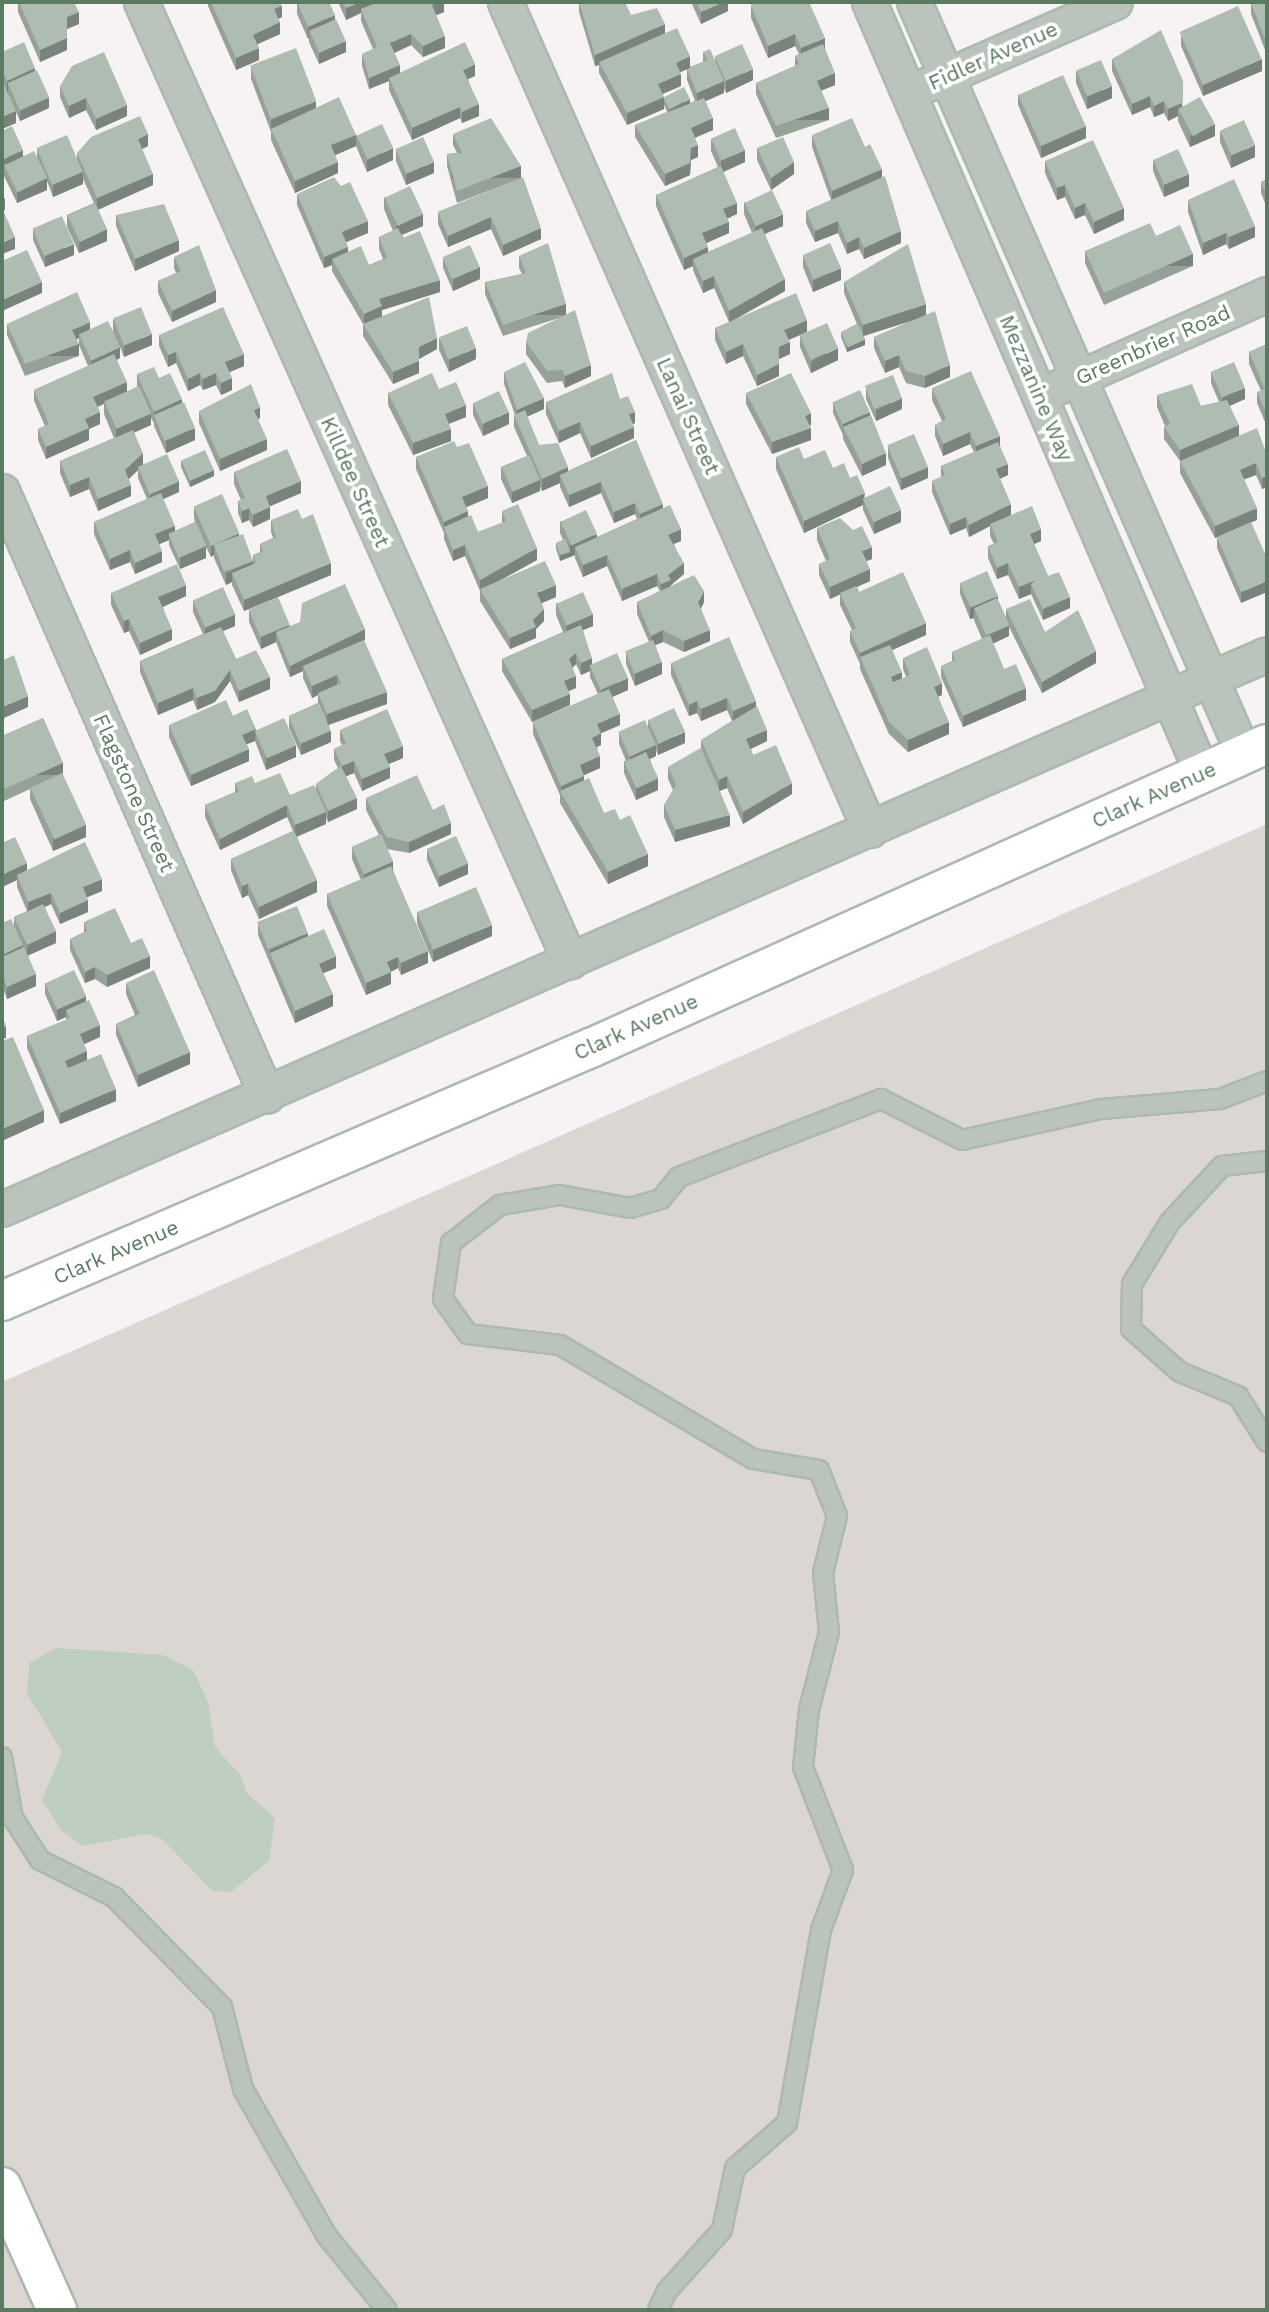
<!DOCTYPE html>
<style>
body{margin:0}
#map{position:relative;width:1269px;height:2312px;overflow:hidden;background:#f7f3f4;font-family:"Work Sans",sans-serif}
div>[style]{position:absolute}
.green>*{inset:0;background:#dcd6d2}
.water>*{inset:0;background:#bfcfbf}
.roads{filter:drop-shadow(2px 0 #acb9af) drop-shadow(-2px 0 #acb9af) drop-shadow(0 2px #acb9af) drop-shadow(0 -2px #acb9af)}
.service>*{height:18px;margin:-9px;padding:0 9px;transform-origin:9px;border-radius:9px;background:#bac4bc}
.minor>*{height:33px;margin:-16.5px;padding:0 16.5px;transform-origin:16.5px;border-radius:16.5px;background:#bac4bc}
.secondary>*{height:38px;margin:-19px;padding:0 19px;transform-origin:19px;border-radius:19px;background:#fff}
.wall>*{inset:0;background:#96a298}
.shaded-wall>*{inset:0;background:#7a847c;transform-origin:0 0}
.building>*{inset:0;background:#afbcb1;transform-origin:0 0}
span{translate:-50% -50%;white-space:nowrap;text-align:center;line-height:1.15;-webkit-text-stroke:7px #fff;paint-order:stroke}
.street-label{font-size:21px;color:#5b7a62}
.frame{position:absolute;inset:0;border:4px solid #5b7a62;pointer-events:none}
</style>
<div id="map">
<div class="green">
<i style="clip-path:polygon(1267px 824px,1267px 2310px,2px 2310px,2px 1382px)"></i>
</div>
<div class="water">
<i style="clip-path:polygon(57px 1648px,163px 1655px,193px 1670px,208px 1702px,215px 1747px,241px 1776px,247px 1793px,275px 1818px,269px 1861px,231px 1892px,212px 1891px,162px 1839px,146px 1834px,82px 1846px,61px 1830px,42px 1800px,62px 1752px,27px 1693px,29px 1663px)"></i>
</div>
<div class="roads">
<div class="service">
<i style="left:1267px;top:1161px;width:45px;rotate:173.7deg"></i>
<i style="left:1222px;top:1166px;width:76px;rotate:132.9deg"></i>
<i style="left:1170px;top:1222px;width:73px;rotate:121.5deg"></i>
<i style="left:1132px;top:1284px;width:45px;rotate:91.3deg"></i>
<i style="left:1131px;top:1329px;width:65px;rotate:41.3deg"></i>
<i style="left:1180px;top:1372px;width:63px;rotate:22.5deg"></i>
<i style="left:1238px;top:1396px;width:54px;rotate:57.8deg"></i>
<i style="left:2px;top:1757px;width:62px;rotate:79.8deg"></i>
<i style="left:13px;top:1818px;width:50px;rotate:57.3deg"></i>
<i style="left:40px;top:1860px;width:83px;rotate:26.6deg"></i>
<i style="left:114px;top:1897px;width:154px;rotate:45.5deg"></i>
<i style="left:222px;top:2007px;width:85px;rotate:75.6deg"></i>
<i style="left:243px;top:2089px;width:169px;rotate:60.3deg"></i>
<i style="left:327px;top:2236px;width:95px;rotate:51deg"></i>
<i style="left:658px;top:2310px;width:21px;rotate:-65deg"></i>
<i style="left:667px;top:2291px;width:82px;rotate:-48deg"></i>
<i style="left:722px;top:2230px;width:63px;rotate:-78.2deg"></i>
<i style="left:735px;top:2168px;width:69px;rotate:-40.9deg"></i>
<i style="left:787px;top:2123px;width:196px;rotate:-80deg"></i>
<i style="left:821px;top:1930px;width:64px;rotate:-69.9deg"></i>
<i style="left:843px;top:1870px;width:110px;rotate:-111.2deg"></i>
<i style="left:803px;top:1767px;width:57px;rotate:-84deg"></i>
<i style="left:809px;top:1710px;width:81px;rotate:-75.6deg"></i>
<i style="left:829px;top:1632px;width:59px;rotate:-95.8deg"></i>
<i style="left:823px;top:1573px;width:59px;rotate:-76.2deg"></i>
<i style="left:837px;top:1516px;width:49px;rotate:-111.4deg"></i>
<i style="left:819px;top:1470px;width:67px;rotate:-170.5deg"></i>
<i style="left:753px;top:1459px;width:224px;rotate:-149.4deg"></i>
<i style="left:560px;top:1345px;width:93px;rotate:-173.2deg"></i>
<i style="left:468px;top:1334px;width:43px;rotate:-125.5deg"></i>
<i style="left:443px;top:1299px;width:57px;rotate:-81.9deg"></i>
<i style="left:451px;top:1243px;width:62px;rotate:-37.8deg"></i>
<i style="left:500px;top:1205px;width:61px;rotate:-9.5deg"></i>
<i style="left:560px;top:1195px;width:71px;rotate:10.5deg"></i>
<i style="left:630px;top:1208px;width:32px;rotate:-16deg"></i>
<i style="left:661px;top:1199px;width:28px;rotate:-51deg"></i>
<i style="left:679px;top:1177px;width:217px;rotate:-21.1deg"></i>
<i style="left:881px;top:1099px;width:91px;rotate:26.8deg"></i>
<i style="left:962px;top:1140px;width:142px;rotate:-12.6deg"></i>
<i style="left:1101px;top:1109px;width:119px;rotate:-4.8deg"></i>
<i style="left:1220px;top:1099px;width:50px;rotate:-21deg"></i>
</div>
<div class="minor">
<i style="left:141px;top:2px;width:1051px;rotate:65.9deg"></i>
<i style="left:505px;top:2px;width:905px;rotate:66.21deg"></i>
<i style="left:869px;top:2px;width:840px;rotate:66.64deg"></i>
<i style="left:914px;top:2px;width:822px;rotate:66.33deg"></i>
<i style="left:928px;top:84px;width:204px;rotate:-23.7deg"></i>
<i style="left:1058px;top:387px;width:229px;rotate:-24deg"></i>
<i style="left:2px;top:491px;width:660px;rotate:66.35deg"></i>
<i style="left:2px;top:1209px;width:1381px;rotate:-23.69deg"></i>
</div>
<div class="secondary">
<i style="left:2px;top:1301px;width:643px;rotate:-23.26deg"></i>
<i style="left:593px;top:1047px;width:739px;rotate:-24.21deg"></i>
<i style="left:2px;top:2187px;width:135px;rotate:65.9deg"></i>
</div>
</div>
<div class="wall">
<i style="clip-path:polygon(18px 2px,74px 2px,79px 24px,67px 29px,67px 50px,40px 62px,18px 12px)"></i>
<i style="clip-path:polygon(208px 2px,280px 2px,282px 17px,278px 19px,280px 34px,258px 44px,259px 60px,236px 70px,208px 6px)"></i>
<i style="clip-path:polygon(297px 2px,335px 19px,346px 52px,319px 64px,309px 42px,309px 38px,308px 39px,297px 14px)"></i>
<i style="clip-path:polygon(338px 2px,444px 2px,444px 12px,436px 15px,445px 48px,423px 57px,411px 45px,394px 53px,400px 73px,475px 76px,468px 79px,479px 116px,462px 123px,460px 118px,412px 140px,389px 90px,389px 81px,369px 89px,362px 66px,362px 54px,373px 49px,361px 21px,361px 13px,346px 20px)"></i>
<i style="clip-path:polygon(evenodd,579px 2px,631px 15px,665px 33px,690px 67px,703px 62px,703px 52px,715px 61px,715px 56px,753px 80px,726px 93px,724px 88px,724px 93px,705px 101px,713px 130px,695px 138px,698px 157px,691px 160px,690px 175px,665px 186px,635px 137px,635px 125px,667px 112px,664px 105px,664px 109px,627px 125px,599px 73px,599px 65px,595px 66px,579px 12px,579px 2px,687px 69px,687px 80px,695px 101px,690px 103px,664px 97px,662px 94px,681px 86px,680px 72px,687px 69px)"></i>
<i style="clip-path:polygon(691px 2px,728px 2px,728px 11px,701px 24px)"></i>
<i style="clip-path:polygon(1267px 2px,1267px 55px,1251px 14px,1251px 3px)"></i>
<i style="clip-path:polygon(751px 6px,825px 48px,835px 85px,821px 91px,829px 120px,776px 138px,756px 94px,756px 83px,795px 66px,795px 56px,799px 54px,795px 46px,768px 58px,751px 18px)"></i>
<i style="clip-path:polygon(1181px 35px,1262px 71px,1203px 96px,1181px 46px)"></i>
<i style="clip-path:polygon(2px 52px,35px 71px,49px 108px,20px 121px,16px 112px,16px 123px,2px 129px)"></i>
<i style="clip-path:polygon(1112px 59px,1183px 107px,1215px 136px,1190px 147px,1178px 121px,1178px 116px,1168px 121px,1164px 113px,1154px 117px,1150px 107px,1132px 115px,1112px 71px)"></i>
<i style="clip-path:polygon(251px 67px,316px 108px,393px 160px,367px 172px,356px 146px,335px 155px,338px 173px,295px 193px,271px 140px,271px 132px,251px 79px)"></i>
<i style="clip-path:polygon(1076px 71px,1112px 98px,1087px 109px,1076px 83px)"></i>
<i style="clip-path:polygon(60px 86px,127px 116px,96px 130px,86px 110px,69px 118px,60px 97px)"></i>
<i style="clip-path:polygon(1018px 94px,1086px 138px,1041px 158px,1018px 105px)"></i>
<i style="clip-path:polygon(2px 131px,23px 156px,37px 159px,37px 149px,77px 158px,77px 153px,148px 146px,142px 149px,153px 185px,98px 210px,107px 241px,79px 253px,67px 227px,67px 215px,94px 203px,83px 179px,83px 184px,53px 197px,47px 181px,47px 190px,17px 203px,4px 176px,4px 170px,2px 171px)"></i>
<i style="clip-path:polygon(1220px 131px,1255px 157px,1231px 168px,1220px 142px)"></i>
<i style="clip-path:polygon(453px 134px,521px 178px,541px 239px,503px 256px,491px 229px,448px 247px,438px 224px,438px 212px,509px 183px,457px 203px,447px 166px,447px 154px,457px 153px,453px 145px)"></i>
<i style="clip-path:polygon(812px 135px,865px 147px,882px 178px,901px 243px,864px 259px,859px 249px,847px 254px,838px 233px,815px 242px,806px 223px,806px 211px,831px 200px,812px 147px)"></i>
<i style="clip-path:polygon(711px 139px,745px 162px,723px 172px,737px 214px,727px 219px,729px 233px,706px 243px,708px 252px,752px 233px,744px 214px,744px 202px,783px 226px,765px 234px,785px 291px,733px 320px,807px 332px,788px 340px,790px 354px,779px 359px,779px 376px,757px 386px,743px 356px,726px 364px,715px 340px,715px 328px,729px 322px,714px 288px,703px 293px,693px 270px,693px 266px,684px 270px,656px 206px,656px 195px,718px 167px,711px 151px)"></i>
<i style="clip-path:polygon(757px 148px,794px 174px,771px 190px,757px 160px)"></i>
<i style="clip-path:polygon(396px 149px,434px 173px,406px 185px,396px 161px)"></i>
<i style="clip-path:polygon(1153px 160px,1189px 186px,1164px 197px,1153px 171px)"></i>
<i style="clip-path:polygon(1045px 161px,1124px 220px,1094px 234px,1085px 215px,1075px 219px,1065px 197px,1057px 200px,1045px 173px)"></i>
<i style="clip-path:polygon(1267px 179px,1267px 208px,1261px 193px,1261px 182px)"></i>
<i style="clip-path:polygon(297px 194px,368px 233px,346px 242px,348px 252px,369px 265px,383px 259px,379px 249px,379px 237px,393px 231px,384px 209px,384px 197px,423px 226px,402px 235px,440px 292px,382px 310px,382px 317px,437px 349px,419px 359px,419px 373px,393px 384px,363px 336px,363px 324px,332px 271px,332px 265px,324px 268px,297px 205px)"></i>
<i style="clip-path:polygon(1188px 200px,1255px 237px,1229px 249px,1226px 244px,1203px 255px,1188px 212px)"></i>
<i style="clip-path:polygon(116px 215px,179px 251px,135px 271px,116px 226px)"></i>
<i style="clip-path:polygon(33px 229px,74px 255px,45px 267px,33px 240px)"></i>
<i style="clip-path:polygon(1156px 236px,1193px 266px,1104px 305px,1085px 263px,1085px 251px)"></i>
<i style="clip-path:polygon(803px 255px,841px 280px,813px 292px,803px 267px)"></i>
<i style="clip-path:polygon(519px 256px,566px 315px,591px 376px,565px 388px,562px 381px,547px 383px,526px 354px,526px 342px,562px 317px,503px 336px,485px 294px,485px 282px,522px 274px,519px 268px)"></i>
<i style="clip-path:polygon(174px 257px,216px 302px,172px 322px,158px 293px,158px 281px,176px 273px,174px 268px)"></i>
<i style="clip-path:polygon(443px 257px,480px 279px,453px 291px,443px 268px)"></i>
<i style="clip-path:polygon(844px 282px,926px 314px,950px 377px,925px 388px,906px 383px,899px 367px,885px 373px,874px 348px,874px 337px,911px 321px,864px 336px,865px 345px,847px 352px,841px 337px,841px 332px,857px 324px,844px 293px)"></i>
<i style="clip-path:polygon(113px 319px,152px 345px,124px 357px,120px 347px,120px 358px,117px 360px,127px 392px,137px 387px,137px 374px,159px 378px,182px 403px,195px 440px,166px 453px,154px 426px,154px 423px,151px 418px,151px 425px,134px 432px,143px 464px,179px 492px,163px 499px,175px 531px,195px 522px,194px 518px,194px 507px,239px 535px,253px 561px,253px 555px,260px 552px,260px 544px,273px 538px,271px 532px,271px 520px,331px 575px,244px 611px,232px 585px,232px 582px,226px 585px,214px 558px,214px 555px,211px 557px,206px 547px,206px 558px,180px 569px,169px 545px,169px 540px,159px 544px,162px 562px,135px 574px,130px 562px,110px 570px,94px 534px,94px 522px,147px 499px,138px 478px,138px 470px,129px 479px,131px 496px,98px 511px,89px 489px,70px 497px,60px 473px,60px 461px,114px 438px,104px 414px,104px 404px,98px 407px,100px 424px,89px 429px,89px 440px,46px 459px,38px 440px,38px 429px,45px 426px,34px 401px,34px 390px,88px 366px,79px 345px,79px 338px,77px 339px,79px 356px,25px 376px,7px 335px,7px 324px,113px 331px)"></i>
<i style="clip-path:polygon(159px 335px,244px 366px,230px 372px,232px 390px,221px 395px,216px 385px,203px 390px,200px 385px,188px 391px,176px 363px,168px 367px,159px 346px)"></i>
<i style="clip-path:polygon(800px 336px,838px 360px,811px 373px,800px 347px)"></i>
<i style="clip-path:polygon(439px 338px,476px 359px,449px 372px,439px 350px)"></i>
<i style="clip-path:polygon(1267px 344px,1265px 422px,1257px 403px,1257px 392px,1261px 391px,1249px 364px,1249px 352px)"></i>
<i style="clip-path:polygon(504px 372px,544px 409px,527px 417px,539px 445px,568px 471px,636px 440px,663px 508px,681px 541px,674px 544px,684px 574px,671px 585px,671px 586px,704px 602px,701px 609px,710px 641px,684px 652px,663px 642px,655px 645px,662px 674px,635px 686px,626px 664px,626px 652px,649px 642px,637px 614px,637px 602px,660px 591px,657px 586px,622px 601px,607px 566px,583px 577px,575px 558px,575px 555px,560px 561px,556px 549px,556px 543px,563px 540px,560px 533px,560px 521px,597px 537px,637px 519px,635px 514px,614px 523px,601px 493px,569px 507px,560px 487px,560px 483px,542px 491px,540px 487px,540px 491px,512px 503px,501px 479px,501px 467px,527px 456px,514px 427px,514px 415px,515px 415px,504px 384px)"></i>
<i style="clip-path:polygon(1211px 372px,1245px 399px,1230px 406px,1239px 436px,1267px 455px,1267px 487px,1262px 489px,1256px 475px,1244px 479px,1257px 520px,1251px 522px,1241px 603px,1217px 548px,1217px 537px,1215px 538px,1180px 473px,1180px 461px,1164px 439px,1164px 427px,1165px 426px,1157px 407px,1157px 395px,1201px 406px,1219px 402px,1211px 383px)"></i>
<i style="clip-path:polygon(866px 387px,902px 409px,876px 421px,866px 399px)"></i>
<i style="clip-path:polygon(932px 388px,1000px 446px,1008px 475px,1000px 479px,1011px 515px,1041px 541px,1034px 544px,1048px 576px,1070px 608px,1043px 620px,1031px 594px,1019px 599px,1008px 575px,997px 579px,988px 558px,988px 546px,994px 544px,990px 536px,990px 526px,969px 537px,966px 528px,950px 535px,932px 492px,932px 481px,941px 477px,941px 466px,974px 452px,970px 444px,943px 456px,935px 436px,935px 425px,942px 421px,932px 400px)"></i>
<i style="clip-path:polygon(439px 389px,466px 417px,449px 424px,451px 441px,413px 455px,388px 405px,388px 393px)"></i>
<i style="clip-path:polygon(746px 393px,811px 425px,810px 425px,811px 440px,772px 454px,746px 404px)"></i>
<i style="clip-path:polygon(620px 399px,635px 423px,633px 424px,634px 438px,591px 458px,580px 433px,559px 443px,546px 414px,546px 402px)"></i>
<i style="clip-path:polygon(833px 402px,870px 416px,886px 465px,862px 476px,843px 439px,843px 435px,833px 413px)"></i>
<i style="clip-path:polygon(473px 403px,509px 424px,483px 436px,473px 415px)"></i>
<i style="clip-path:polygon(199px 411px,260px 418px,258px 419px,267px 450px,220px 471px,199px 423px)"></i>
<i style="clip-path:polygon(888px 446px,928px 478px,901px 490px,888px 458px)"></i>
<i style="clip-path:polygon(457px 447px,488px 498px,466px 507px,468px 517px,478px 532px,502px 523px,502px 511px,537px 560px,500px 580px,556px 597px,542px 603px,544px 621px,536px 629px,536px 638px,510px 649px,480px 601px,480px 591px,465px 556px,453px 561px,444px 539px,444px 533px,416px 469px,416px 457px)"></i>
<i style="clip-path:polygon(776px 457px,804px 459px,833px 468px,850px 478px,865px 498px,901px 522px,874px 534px,863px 510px,863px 505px,804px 533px,776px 469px)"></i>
<i style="clip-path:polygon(181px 461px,214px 476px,190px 487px,181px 467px)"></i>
<i style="clip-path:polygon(234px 472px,301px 493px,270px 506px,270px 519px,253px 527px,249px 520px,242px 523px,238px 513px,238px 501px,241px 500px,234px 484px)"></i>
<i style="clip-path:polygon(817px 528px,872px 559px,866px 561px,870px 581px,857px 587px,859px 592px,926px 635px,892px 650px,902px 679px,906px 677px,903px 669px,903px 658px,942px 695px,938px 697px,949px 734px,908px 752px,889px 734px,860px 669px,860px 664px,850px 642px,850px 631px,852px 630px,840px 605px,840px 594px,830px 599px,819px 575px,819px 564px,826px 561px,817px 540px)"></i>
<i style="clip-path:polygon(960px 583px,998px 600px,1006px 618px,1006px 609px,1096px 663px,1042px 693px,1009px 627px,1009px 636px,993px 643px,1004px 669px,1026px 700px,963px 727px,941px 677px,941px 666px,952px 661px,952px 652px,982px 639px,974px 620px,974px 618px,970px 619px,960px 594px)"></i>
<i style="clip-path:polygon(111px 593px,186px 596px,163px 607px,172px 640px,140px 655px,129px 631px,124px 633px,111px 605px)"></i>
<i style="clip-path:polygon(193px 600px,235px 626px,223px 631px,236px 659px,270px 689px,239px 702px,230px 681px,215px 702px,197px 710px,193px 700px,158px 715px,140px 672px,140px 661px,203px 634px,193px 612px)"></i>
<i style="clip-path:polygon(556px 603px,593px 626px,583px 630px,592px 664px,628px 690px,612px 697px,620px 725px,601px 733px,601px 745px,597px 747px,600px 768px,584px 775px,584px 780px,604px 813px,620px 820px,648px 866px,608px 884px,560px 803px,560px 795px,533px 734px,533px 722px,598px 694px,590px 677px,590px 671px,581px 675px,576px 664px,572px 668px,576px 688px,569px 691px,570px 705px,532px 722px,502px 671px,502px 659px,563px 632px,556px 615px)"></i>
<i style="clip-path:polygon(249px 610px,290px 626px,364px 640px,387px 704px,329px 725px,331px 742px,301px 755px,289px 728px,289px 716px,318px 703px,318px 695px,312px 698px,303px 678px,303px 671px,290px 677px,276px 642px,261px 649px,249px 622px)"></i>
<i style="clip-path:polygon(671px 663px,756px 706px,767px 741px,751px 749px,753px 755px,792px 794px,743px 824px,727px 788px,720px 791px,730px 826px,675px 842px,664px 817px,664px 805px,673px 790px,668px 779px,668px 767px,701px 748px,701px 740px,732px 721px,727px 710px,701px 721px,697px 713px,689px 716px,671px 675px)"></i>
<i style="clip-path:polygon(233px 716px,296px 757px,266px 770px,255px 741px,247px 744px,249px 761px,191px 786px,169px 737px,169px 725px)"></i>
<i style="clip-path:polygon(43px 718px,63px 763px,63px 775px,86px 825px,86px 837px,53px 851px,30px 799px,30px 789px,2px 802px,2px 736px)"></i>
<i style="clip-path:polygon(648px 720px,685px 743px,658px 755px,656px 750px,656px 756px,650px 759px,658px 790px,636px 800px,624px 773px,624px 761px,626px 761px,619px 744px,619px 733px,648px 726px)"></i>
<i style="clip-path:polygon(340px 730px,403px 758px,389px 764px,390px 778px,362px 791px,354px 773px,346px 776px,357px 809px,328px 822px,326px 818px,326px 824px,297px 837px,317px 892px,259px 919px,248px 895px,242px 898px,231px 870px,231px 859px,293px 831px,287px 817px,220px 850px,205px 817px,205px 805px,235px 792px,235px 783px,255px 783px,290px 795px,316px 789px,316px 784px,338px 768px,334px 760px,334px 749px,342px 745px,340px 741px)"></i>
<i style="clip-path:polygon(366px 798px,433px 810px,451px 834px,409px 853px,387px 849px,393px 870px,428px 963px,401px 975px,398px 968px,391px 972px,391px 984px,366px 995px,327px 906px,327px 894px,361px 880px,352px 859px,352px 847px,379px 835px,366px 810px)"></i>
<i style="clip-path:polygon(2px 843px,27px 870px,102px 891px,87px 897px,88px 912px,60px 924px,51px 904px,45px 907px,56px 943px,28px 955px,36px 986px,7px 999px,2px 986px,2px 923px,14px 926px,14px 917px,27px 911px,17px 887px,17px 880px,2px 887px)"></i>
<i style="clip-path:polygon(427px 849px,468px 874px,439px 887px,427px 860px)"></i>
<i style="clip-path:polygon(417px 912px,492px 936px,433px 962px,417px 924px)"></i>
<i style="clip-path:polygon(84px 922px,131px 943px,150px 968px,107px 987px,95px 979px,85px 983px,70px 950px,70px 939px,84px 932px)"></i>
<i style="clip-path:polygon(258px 924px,308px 936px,336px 968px,323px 973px,333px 1006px,295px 1023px,258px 935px)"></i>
<i style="clip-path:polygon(45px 983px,86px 1002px,100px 1037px,84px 1044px,87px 1060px,116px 1101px,60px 1124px,27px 1048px,27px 1036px,66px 1020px,66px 1017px,57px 1021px,45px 994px)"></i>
<i style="clip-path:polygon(126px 983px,190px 1064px,138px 1087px,116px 1035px,116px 1024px,135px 1015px,126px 994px)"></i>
</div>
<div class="shaded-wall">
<i style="clip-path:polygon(361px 2px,387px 2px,361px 9px,361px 13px,346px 20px,346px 8px)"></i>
<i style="clip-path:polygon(440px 2px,444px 2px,444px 12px,432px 17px,432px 5px)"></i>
<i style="clip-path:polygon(724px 2px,728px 2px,728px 11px,701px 24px,701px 12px)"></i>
<i style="clip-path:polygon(282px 6px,282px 17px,274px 21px,274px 9px)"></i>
<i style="clip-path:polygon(79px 12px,79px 24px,67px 29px,67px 17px)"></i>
<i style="clip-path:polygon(335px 15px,335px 27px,309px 30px,309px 38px,308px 39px,308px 27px)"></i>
<i style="clip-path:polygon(280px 22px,280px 34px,253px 46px,253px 35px)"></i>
<i style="clip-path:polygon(665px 24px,665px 36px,599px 62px,599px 65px,595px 66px,595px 55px)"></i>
<i style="clip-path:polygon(411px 34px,411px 45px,390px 55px,390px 43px)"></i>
<i style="clip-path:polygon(795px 34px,795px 46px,768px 58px,768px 46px)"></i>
<i style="clip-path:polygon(445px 36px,445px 48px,423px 57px,423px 46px)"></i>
<i style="clip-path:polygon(67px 38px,67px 50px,40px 62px,40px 50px)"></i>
<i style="clip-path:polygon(825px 38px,825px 49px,801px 59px,801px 48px)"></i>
<i style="clip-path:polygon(346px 41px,346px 52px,319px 64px,319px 53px)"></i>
<i style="clip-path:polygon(259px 48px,259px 60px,236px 70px,236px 58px)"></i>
<i style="clip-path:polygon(690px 56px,690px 68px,676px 74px,676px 63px)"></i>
<i style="clip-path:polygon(1262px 59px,1262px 71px,1203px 96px,1203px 85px)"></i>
<i style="clip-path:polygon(475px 64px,475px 76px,463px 81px,463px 70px)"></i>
<i style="clip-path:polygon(400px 65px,400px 76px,389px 78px,389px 81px,369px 89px,369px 78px)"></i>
<i style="clip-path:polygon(35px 68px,35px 80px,8px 83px,8px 92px,7px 93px,7px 81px)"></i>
<i style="clip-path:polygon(753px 69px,753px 80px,726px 93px,726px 81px)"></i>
<i style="clip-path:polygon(835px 73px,835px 85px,817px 92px,817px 81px)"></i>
<i style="clip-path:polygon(681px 74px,681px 86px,658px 96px,658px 84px)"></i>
<i style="clip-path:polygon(724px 81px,724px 93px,697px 105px,697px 93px)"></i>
<i style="clip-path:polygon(1183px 81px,1182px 114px,1178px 109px,1178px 116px,1168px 121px,1168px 109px)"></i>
<i style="clip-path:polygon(1112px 86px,1112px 98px,1087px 109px,1087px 97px)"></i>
<i style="clip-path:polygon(1150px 96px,1150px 107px,1132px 115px,1132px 104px)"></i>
<i style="clip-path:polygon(49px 97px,49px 108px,20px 121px,20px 109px)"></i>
<i style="clip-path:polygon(664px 97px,664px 109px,627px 125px,627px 113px)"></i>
<i style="clip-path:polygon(86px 98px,86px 110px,69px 118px,69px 106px)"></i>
<i style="clip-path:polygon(690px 99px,690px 105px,669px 116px,669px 110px)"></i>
<i style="clip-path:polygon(316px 101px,316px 113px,271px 129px,271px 132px,271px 120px)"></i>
<i style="clip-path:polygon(1164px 101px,1164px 113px,1154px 117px,1154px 106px)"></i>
<i style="clip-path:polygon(479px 104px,479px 116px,462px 123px,462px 112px)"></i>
<i style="clip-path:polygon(127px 105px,127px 116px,96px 130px,96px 119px)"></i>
<i style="clip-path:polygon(460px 107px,460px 118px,412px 140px,412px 128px)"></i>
<i style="left:829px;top:108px;width:12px;height:56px;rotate:90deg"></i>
<i style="clip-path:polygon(16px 111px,16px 123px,2px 129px,2px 117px)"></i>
<i style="clip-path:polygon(713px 118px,713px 130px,691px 139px,691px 128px)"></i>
<i style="clip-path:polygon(1215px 124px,1215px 136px,1190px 147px,1190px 136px)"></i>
<i style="clip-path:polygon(1086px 126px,1086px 138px,1041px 158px,1041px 146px)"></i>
<i style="clip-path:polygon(148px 134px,148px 146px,138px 151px,138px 139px)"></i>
<i style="clip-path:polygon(356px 135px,356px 146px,331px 157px,331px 145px)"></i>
<i style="clip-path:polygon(698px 145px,698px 157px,691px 160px,690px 175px,665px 186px,665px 174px,691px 148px)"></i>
<i style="clip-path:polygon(1255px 145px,1255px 157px,1231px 168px,1231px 156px)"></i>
<i style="clip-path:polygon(393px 148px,393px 160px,367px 172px,367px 160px)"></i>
<i style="clip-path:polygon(23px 150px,23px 162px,4px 164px,4px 170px,2px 171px,2px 160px)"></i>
<i style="clip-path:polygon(745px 150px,745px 162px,721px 173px,721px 161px)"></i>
<i style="clip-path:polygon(338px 162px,338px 173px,295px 193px,295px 181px)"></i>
<i style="clip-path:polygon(434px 162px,434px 173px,406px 185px,406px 174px)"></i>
<i style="clip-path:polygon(794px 162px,794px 174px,771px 190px,771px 178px)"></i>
<i style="left:521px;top:166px;width:12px;height:69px;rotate:90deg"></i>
<i style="clip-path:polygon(882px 169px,882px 181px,832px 202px,832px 191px)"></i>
<i style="clip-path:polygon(83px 172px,83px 184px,53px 197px,53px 185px)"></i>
<i style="clip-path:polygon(153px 174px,153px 185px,97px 210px,97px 198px)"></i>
<i style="clip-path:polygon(1189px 174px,1189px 186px,1164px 197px,1164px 185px)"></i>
<i style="clip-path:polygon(47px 178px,47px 190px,17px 203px,17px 192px)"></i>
<i style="clip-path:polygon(1065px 185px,1065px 197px,1057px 200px,1057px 188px)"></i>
<i style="clip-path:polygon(5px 198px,5px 210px,2px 211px,2px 200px)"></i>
<i style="clip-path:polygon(737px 203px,737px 214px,723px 220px,723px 209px)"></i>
<i style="clip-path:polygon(1085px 203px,1085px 215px,1075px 219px,1075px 208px)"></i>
<i style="clip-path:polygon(1124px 208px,1124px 220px,1094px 234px,1094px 222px)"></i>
<i style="clip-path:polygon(423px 214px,423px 226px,396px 237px,396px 226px)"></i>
<i style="clip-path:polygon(783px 214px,783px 226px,755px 238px,755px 227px)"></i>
<i style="clip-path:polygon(491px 217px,491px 229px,448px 247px,448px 236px)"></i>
<i style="clip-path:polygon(368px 221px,368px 233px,342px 244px,342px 232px)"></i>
<i style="clip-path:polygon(838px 221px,838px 233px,815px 242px,815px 231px)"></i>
<i style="clip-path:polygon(729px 222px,729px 233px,702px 245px,702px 233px)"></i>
<i style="clip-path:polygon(1255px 226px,1255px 237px,1229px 249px,1229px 237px)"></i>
<i style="clip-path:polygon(541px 228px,541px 239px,503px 256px,503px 245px)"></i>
<i style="clip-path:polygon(107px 229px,107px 241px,79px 253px,79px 242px)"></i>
<i style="clip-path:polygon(901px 231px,901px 243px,864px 259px,864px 248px)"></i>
<i style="clip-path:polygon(1226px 233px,1226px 244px,1203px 255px,1203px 243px)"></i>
<i style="clip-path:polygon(15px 237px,15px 249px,2px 254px,2px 243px)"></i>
<i style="clip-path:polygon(859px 237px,859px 249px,847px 254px,847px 243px)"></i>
<i style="clip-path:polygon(179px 240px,179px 251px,135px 271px,135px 259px)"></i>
<i style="clip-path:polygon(74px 244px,74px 255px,45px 267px,45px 256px)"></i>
<i style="clip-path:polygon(348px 247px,348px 258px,332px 259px,332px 265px,324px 268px,324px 257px)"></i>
<i style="clip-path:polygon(708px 247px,708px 259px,693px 259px,693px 266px,684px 270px,684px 258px)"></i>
<i style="left:1193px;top:254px;width:12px;height:97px;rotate:90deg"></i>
<i style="clip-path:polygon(480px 267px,480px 279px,453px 291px,453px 279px)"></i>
<i style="clip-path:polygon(841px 268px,841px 280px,813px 292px,813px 280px)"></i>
<i style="clip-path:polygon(714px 276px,714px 288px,703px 293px,703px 281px)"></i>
<i style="clip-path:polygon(785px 279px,785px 291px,729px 323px,729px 311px)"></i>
<i style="clip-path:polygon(440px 280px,440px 292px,382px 310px,382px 318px,364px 325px,364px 314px,379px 299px)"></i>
<i style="clip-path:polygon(42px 282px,42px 293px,2px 311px,2px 300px)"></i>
<i style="clip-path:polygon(216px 290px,216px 302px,172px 322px,172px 311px)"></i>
<i style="left:566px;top:304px;width:11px;height:66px;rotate:90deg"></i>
<i style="clip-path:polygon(926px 304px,926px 316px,863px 336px,863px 325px)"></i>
<i style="clip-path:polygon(807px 320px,807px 332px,784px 342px,784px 330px)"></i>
<i style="clip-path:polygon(90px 322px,90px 333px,79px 334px,79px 338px,72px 341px,72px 330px)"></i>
<i style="clip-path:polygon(152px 334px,152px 345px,124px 357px,124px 346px)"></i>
<i style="clip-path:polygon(437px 338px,437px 349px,419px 359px,419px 347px)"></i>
<i style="clip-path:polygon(865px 339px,865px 345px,847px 352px,847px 347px)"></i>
<i style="clip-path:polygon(790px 342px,790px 354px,779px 359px,779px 347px)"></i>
<i style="left:79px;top:344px;width:12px;height:58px;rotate:90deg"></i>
<i style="clip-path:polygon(743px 344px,743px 356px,726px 364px,726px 352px)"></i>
<i style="clip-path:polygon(120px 347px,120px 358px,91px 372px,91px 360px)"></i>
<i style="clip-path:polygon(476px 348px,476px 359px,449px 372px,449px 360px)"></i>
<i style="clip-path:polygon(838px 348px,838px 360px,811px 373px,811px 361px)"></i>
<i style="clip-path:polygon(176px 352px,176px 363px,168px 367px,168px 355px)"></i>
<i style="clip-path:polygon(244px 354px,244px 366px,225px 374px,225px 362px)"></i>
<i style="clip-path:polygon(899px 355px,899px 367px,885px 373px,885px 361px)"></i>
<i style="clip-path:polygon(419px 361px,419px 373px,393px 384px,393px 372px)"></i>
<i style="clip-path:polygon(779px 364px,779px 376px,757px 386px,757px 375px)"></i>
<i style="clip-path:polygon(591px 365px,591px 376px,565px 388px,565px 376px)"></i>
<i style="clip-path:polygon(950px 365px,950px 377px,925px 388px,925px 376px)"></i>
<i style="clip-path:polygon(200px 373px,200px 385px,188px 391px,188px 379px)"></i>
<i style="clip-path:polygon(216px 373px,216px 385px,203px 390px,203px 379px)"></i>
<i style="clip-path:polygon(232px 378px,232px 390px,221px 395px,221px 383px)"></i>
<i style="clip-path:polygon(127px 382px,127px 394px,93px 408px,93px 397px)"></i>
<i style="clip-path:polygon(1245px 388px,1245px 399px,1222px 409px,1222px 397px)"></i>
<i style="clip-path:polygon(544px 398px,544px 409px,517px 421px,517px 410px)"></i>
<i style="clip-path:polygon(902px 398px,902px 409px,876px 421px,876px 410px)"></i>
<i style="clip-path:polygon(182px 399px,182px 411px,154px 415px,154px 423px,154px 412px)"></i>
<i style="clip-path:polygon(466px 405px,466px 417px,445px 425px,445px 414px)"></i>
<i style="clip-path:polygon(260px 407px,260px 418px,254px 421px,254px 410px)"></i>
<i style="clip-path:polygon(1267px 409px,1267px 421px,1265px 422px,1265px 410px)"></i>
<i style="clip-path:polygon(100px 412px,100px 424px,89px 429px,89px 440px,46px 459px,46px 447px,85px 419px)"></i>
<i style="clip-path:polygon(509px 412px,509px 424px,483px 436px,483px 424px)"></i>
<i style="clip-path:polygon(635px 412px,635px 423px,629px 426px,629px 414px)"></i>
<i style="clip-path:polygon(870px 412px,870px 423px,843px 427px,843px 436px,843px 424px)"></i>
<i style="clip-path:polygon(151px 413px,151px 425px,116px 441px,116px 429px)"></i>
<i style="clip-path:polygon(811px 413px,811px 425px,805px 427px,805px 416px)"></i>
<i style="clip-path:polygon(580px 422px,580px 433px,559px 443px,559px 431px)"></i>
<i style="clip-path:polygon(1239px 425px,1239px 436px,1180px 462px,1180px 450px)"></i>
<i style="clip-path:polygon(634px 427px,634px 438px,591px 458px,591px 446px)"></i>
<i style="clip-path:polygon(195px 428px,195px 440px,166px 453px,166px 441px)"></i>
<i style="clip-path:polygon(811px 428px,811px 440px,772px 454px,772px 442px)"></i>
<i style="clip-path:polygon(451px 429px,451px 441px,413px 455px,413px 443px)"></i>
<i style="clip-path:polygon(970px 432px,970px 444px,943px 456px,943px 444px)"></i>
<i style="clip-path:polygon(1000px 436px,1000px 447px,976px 458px,976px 446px)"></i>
<i style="clip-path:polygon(267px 439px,267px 450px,220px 471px,220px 459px)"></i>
<i style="clip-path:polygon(143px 453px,143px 465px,138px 467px,138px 470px,125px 482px,125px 470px)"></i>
<i style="clip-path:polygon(886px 453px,886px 465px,862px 476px,862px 464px)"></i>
<i style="clip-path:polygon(1256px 463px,1256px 475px,1240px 481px,1240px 470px)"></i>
<i style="clip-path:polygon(1008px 464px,1008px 475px,996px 480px,996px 469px)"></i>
<i style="clip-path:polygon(568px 467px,568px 479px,560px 475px,560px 483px,542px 491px,542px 479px)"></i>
<i style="clip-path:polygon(928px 467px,928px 478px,901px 490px,901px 478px)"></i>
<i style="clip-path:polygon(214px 470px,214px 476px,190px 487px,190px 481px)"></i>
<i style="clip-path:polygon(1267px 476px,1267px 487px,1262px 489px,1262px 478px)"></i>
<i style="clip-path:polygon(89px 477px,89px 489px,70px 497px,70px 485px)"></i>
<i style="clip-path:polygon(540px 480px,540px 491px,512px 503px,512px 492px)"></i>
<i style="clip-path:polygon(179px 481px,179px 492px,150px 505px,150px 494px)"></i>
<i style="clip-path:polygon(301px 481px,301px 493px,266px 508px,266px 496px)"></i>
<i style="clip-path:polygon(601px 482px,601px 493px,569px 507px,569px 495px)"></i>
<i style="clip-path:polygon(131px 485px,131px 496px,98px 511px,98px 499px)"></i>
<i style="clip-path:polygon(488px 486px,488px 498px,462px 509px,462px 497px)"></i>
<i style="clip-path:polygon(865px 493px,863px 505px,804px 533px,804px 521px)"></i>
<i style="clip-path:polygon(635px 503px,635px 514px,614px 523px,614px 512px)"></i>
<i style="clip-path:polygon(663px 504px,663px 515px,640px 525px,640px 514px)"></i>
<i style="clip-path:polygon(1011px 504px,1011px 515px,969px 537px,969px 525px)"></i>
<i style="clip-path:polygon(270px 507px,270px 519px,253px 527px,253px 515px)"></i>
<i style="clip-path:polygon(249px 508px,249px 520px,242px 523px,242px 511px)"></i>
<i style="clip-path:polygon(1257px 508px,1257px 520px,1215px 538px,1215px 526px)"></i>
<i style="clip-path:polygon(901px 510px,901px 522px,874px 534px,874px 522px)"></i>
<i style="clip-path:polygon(468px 511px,468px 523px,444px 528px,444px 522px)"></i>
<i style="clip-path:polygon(966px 517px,966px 528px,950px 535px,950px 524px)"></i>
<i style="clip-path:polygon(175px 526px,175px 537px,169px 534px,169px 540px,155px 546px,155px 534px)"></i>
<i style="clip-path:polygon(681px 529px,681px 541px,668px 546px,668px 535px)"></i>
<i style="clip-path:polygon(1041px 529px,1041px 541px,1030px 546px,1030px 534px)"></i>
<i style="clip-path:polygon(239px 533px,239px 544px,214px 546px,214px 555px,211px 557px,211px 545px)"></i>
<i style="clip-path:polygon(597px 534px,597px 546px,575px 547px,575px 555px,570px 557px,570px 545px)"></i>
<i style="clip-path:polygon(465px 545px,465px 556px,453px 561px,453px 550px)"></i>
<i style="clip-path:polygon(206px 546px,206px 558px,180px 569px,180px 558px)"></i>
<i style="clip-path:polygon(872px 547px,872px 559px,862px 563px,862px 551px)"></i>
<i style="clip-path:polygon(537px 548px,537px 560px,481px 591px,480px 589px,480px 580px)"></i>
<i style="clip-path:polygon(130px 550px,130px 562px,110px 570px,110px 559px)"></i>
<i style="clip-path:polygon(162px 551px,162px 562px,135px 574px,135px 563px)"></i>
<i style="clip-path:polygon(570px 552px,570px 557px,560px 561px,560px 555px)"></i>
<i style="clip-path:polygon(607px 555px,607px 566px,583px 577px,583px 565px)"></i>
<i style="clip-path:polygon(253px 561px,253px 573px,232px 573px,232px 582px,226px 585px,226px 573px)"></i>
<i style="clip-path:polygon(331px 563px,331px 575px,244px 611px,244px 600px)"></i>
<i style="clip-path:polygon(684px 563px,684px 574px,671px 585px,671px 592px,661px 595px,661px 584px,668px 575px)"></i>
<i style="clip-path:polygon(1008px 563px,1008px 575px,997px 579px,997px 568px)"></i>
<i style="clip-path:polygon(870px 569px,870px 581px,830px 599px,830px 587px)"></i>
<i style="clip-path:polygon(657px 574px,657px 586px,622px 601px,622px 589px)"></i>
<i style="clip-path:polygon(1036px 580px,1031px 584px,1031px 594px,1019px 599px,1019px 587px)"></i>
<i style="clip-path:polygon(1267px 581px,1267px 592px,1241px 603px,1241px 592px)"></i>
<i style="clip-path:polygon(186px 585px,186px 596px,158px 609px,158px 597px)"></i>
<i style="clip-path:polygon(556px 585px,556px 597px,537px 605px,537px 593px)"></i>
<i style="clip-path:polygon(704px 591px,704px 602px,698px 614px,698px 602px)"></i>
<i style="clip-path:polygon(998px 596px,998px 607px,974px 608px,974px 618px,970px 619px,970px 607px)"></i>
<i style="clip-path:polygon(1070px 597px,1070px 608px,1043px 620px,1043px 609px)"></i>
<i style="clip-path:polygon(544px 609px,544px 621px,536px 629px,536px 638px,510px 649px,510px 638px,533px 620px)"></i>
<i style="clip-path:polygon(235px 614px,235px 626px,205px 639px,205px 627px)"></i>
<i style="clip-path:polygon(593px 614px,593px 626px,566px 637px,566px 626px)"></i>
<i style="clip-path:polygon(129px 619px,129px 631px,124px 633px,124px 621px)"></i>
<i style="clip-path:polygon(926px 623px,926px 635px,863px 663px,860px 657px,860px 664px,860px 653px)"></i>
<i style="clip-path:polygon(290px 625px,290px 636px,276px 632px,276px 642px,261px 649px,261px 637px)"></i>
<i style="clip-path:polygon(1009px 625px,1009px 636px,986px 647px,986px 635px)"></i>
<i style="clip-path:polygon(172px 629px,172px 640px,140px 655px,140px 643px)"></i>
<i style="clip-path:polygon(365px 629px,365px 640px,303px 666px,303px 671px,290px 677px,290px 666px)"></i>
<i style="clip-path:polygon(663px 630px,663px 642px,651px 647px,651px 636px)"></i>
<i style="clip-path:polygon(710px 630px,710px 641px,684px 652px,684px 641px)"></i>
<i style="clip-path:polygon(1096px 651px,1096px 663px,1042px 693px,1042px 682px)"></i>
<i style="clip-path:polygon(576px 653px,576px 664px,569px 671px,569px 659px)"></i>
<i style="clip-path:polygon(592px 658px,592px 670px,590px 665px,590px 671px,581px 675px,581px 663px)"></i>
<i style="clip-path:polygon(662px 662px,662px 674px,635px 686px,635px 674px)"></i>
<i style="clip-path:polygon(230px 670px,230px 681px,215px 702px,197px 710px,197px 698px)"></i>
<i style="clip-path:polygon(902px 672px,902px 684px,891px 689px,891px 677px)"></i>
<i style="clip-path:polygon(337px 675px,337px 687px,318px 693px,318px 695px,312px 698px,312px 686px)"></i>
<i style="clip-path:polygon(576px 676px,576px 688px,564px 693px,564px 681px)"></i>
<i style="clip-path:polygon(270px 677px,270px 689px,239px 702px,239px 691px)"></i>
<i style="clip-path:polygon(628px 678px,628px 690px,601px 702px,601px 690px)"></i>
<i style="clip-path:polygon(942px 683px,942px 695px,934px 698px,934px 687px)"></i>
<i style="clip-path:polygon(193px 688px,193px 700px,158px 715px,158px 703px)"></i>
<i style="clip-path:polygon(1026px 688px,1026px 700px,963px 727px,963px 716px)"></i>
<i style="clip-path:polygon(387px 692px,387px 704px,327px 725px,327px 714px)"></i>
<i style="clip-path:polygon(570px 694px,570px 705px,532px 722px,532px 710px)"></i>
<i style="clip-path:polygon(28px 696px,28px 707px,2px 719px,2px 707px)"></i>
<i style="clip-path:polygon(727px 698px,727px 710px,701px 721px,701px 709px)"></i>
<i style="clip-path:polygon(697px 701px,697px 713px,689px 716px,689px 705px)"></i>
<i style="clip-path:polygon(756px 701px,756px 713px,733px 723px,733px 711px)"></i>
<i style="clip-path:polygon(620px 714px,620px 725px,597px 735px,597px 724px)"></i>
<i style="clip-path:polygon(949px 722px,949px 734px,908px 752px,908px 740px)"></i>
<i style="clip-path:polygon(256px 729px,255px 741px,242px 746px,242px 735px)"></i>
<i style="clip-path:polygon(767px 730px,767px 741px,746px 751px,746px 739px)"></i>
<i style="clip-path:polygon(331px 731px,331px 742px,301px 755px,301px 744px)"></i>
<i style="clip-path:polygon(685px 732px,685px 743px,658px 755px,658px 744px)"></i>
<i style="clip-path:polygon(601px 733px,601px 745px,592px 749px,592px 738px)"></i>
<i style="clip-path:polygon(296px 745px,296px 757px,266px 770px,266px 758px)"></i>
<i style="clip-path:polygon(656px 745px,656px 756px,630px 768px,630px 757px)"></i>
<i style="clip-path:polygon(403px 746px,403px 758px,384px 766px,384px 754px)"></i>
<i style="clip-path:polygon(249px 749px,249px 761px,191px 786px,191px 775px)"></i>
<i style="clip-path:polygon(600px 756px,600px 768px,580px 777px,580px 765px)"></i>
<i style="clip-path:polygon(354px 761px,354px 773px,342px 778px,342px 766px)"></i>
<i style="left:63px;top:763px;width:12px;height:67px;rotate:90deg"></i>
<i style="clip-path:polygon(390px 767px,390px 778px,362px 791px,362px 779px)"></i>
<i style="clip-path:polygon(584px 776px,584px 787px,561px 793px,561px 786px)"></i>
<i style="clip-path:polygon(727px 776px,727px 788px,719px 791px,719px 780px)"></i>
<i style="clip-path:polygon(658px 778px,658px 790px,636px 800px,636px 788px)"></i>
<i style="clip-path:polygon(792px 783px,792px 794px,743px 824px,743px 812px)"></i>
<i style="clip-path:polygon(357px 798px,357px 809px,328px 822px,328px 811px)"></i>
<i style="clip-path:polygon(287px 805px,287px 817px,220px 850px,220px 839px)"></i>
<i style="clip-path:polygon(326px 812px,326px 824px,295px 837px,295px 825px)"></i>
<i style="clip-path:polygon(730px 815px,730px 826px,675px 842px,675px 830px)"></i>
<i style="clip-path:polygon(451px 823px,451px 834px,409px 853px,409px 842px)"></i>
<i style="clip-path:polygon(86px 825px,86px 837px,53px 851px,53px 839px)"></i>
<i style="clip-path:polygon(648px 854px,648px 866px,608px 884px,608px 872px)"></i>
<i style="clip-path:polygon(393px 861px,393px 873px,364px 886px,364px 874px)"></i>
<i style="clip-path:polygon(27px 863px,27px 875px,17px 875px,17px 880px,2px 887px,2px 875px)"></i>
<i style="clip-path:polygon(468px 863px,468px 874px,439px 887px,439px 876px)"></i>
<i style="clip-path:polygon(102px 879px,102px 891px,83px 899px,83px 887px)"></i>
<i style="clip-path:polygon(317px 880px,317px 892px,259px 919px,259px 907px)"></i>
<i style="clip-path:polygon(248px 884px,248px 895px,242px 898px,242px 886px)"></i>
<i style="clip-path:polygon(51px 893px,51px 904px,28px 914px,28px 902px)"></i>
<i style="clip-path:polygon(88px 900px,88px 912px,60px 924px,60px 913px)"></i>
<i style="clip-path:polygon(492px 925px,492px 936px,433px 962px,433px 950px)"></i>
<i style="clip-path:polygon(56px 931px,56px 943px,27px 956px,27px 944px)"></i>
<i style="clip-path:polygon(308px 933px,308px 944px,270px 953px,270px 950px)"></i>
<i style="clip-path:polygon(23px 945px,23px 956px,2px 967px,2px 955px)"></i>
<i style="clip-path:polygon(428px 951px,428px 963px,401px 975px,401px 963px)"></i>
<i style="clip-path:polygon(150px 956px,150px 968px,107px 987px,107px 975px)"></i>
<i style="clip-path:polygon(336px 956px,336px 968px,319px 975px,319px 964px)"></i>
<i style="clip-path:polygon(398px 957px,398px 968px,387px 973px,387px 962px)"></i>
<i style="clip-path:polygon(95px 967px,95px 979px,85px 983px,85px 972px)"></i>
<i style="clip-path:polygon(391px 972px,391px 984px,366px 995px,366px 983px)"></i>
<i style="clip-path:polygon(36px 974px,36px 986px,7px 999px,7px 987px)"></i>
<i style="clip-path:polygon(333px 994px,333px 1006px,295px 1023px,295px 1011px)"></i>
<i style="clip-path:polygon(86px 996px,86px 1008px,66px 1010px,66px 1017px,57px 1021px,57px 1009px)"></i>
<i style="clip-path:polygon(100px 1025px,100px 1037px,80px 1046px,80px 1034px)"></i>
<i style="clip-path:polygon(6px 1026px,6px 1038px,2px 1039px,2px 1028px)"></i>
<i style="clip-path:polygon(87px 1051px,87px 1063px,65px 1073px,65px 1061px)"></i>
<i style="clip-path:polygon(190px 1052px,190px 1064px,138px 1087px,138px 1075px)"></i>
<i style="clip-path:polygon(116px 1089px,116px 1101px,60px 1124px,60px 1113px)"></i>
<i style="clip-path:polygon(44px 1110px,44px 1122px,2px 1141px,2px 1129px)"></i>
</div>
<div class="building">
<i style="clip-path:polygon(19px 2px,74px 2px,79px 12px,67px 17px,67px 38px,40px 50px)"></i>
<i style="clip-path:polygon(211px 2px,280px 2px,282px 6px,274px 9px,280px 22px,253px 35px,259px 48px,236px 58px)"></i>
<i style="clip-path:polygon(297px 2px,329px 2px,335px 15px,308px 27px)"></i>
<i style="clip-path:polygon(343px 2px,361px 2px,346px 8px)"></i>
<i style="clip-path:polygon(378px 2px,440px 2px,432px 5px,445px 36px,423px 46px,411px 34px,390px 43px,400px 65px,369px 78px,362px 54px,377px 47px,361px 9px)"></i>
<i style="clip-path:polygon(579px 2px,625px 2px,631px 15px,657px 8px,665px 24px,595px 55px)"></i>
<i style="clip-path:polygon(696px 2px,724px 2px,701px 12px)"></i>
<i style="clip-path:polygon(752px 2px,809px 2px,825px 38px,801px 48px,795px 34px,768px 46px,751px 6px)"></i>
<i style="clip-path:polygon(1254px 2px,1267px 2px,1267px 44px,1251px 3px)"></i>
<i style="left:1238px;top:6px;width:58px;height:64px;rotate:66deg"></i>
<i style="left:336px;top:19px;width:24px;height:29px;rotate:66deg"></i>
<i style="clip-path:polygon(677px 28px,690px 56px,676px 63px,681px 74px,658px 84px,664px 97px,627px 113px,599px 62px)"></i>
<i style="clip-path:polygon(1161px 30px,1183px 81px,1182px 103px,1168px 109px,1164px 101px,1154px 106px,1150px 96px,1132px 104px,1112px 59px)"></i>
<i style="clip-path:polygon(24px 42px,35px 68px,7px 81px,2px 70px,2px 52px)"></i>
<i style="clip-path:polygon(465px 42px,475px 64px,463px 70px,479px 104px,462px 112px,460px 107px,412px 128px,389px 78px)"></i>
<i style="left:742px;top:44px;width:27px;height:30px;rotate:66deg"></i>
<i style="clip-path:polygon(823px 44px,835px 73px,817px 81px,829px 108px,776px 126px,756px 83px,799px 64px,795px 56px)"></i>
<i style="left:296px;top:48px;width:57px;height:49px;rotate:69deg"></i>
<i style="clip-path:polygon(710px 49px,724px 81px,697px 93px,687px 69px,707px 60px,703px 52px)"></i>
<i style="clip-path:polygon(104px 52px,127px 105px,96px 119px,86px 98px,69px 106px,60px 86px,72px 66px)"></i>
<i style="left:1101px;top:60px;width:28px;height:27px;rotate:67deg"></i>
<i style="left:37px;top:70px;width:30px;height:32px;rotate:66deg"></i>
<i style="left:1063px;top:75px;width:56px;height:49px;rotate:66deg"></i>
<i style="clip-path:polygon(4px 85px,16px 111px,2px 117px,2px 86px)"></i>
<i style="left:684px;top:87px;width:13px;height:23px;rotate:63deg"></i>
<i style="clip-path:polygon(339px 97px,356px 135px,331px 145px,338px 162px,295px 181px,271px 129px)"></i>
<i style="left:1200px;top:97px;width:31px;height:25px;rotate:61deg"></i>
<i style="clip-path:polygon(704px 98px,713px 118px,691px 128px,698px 145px,691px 148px,690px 163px,665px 174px,635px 125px)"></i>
<i style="clip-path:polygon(140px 116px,148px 134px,138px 139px,153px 174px,97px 198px,77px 153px,91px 137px)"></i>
<i style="clip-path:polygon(491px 118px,521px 166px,457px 191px,447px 154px,462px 153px,453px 134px)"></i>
<i style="clip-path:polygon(852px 118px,865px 147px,870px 144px,882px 169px,832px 191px,812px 135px)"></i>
<i style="left:1244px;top:120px;width:27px;height:26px;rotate:66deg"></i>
<i style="left:382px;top:124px;width:26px;height:28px;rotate:65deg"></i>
<i style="clip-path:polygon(12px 126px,23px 150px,2px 160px,2px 131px)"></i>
<i style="left:735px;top:128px;width:24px;height:26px;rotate:66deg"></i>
<i style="left:67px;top:135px;width:40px;height:33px;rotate:67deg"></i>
<i style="left:423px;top:137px;width:27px;height:30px;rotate:66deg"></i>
<i style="clip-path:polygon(783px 137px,794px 162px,771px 178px,757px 148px)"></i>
<i style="clip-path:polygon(1093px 140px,1124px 208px,1094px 222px,1085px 203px,1075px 208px,1065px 185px,1057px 188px,1045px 161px)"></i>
<i style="left:1178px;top:149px;width:27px;height:27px;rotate:66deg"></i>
<i style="left:34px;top:151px;width:30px;height:33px;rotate:64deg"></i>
<i style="clip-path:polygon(721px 166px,737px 203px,723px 209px,729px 222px,702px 233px,708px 247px,684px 258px,656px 195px)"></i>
<i style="clip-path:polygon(885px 176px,901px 231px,864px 248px,859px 237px,847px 243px,838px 221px,815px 231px,806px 211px)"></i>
<i style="clip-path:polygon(334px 177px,341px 186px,350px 182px,368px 221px,342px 232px,348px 247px,324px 257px,297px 194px)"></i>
<i style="clip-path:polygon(523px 177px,541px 228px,503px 245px,491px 217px,448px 236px,438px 212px)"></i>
<i style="clip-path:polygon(1234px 179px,1255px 226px,1229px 237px,1226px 233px,1203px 243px,1188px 200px)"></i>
<i style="clip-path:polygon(1267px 179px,1267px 196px,1261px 182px)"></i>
<i style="left:410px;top:186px;width:31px;height:28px;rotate:65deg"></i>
<i style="left:772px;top:190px;width:26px;height:30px;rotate:65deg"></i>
<i style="left:95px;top:203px;width:29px;height:30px;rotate:65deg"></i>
<i style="clip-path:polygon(164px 204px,179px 240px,135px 259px,116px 215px)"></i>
<i style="clip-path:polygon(2px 208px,15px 237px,2px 243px)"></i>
<i style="left:62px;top:216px;width:30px;height:32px;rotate:67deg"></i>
<i style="clip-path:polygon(1150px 223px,1156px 236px,1180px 225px,1193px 254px,1104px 293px,1085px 251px)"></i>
<i style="clip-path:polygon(398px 228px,403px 238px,420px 231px,440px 280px,379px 299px,382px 306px,364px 314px,332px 259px,361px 246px,369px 265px,387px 258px,379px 237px)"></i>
<i style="clip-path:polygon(762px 228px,785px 279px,729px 311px,714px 276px,703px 281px,693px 259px)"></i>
<i style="clip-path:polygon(548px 243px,566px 304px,503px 325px,485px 282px,526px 273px,519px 256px)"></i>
<i style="left:830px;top:243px;width:27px;height:30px;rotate:66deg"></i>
<i style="clip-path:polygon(908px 244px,926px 304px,863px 325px,844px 282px)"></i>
<i style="clip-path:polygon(199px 245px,216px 290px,172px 311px,158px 281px,181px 271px,174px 257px)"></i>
<i style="left:470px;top:245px;width:24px;height:30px;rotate:66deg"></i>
<i style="clip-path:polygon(27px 250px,42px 282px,2px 300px,2px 261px)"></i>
<i style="clip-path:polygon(77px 292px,90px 322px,72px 330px,79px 344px,25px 364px,7px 324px)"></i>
<i style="clip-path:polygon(796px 293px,807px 320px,784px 330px,790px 342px,779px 347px,779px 364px,757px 375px,743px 344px,726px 352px,715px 328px)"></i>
<i style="clip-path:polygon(429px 297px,437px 338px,419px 347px,419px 361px,393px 372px,363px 324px)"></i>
<i style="left:141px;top:307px;width:29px;height:30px;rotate:68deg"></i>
<i style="clip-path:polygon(223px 307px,244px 354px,225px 362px,232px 378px,221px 383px,216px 373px,203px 379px,200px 373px,188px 379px,176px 352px,168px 355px,159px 335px)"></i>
<i style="clip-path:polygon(575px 310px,591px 365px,565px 376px,562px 370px,547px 371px,526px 342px,528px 333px)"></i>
<i style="clip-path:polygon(935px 311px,950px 365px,925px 376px,906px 371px,899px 355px,885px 361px,874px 337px)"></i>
<i style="left:108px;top:321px;width:29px;height:32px;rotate:65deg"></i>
<i style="left:827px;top:323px;width:27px;height:30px;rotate:66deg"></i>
<i style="left:858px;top:324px;width:17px;height:19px;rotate:65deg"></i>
<i style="left:467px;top:326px;width:24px;height:30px;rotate:68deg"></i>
<i style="clip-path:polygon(1267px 344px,1267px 409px,1265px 410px,1257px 392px,1265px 389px,1249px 352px)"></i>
<i style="clip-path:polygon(114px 354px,127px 382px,93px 397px,100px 412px,85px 419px,89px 428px,46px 447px,38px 429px,49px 424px,34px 390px)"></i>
<i style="clip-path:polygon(525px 362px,544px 398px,517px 410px,504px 372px)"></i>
<i style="left:1234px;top:362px;width:28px;height:25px;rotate:67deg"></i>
<i style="clip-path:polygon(154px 367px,159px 378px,170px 373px,182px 399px,154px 412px,137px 374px)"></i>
<i style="clip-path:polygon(971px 371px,1000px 436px,976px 446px,970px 432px,943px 444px,935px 425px,946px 419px,932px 388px)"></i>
<i style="clip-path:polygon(432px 373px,439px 389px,456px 382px,466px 405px,445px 414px,451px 429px,413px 443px,388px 393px)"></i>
<i style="clip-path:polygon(612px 373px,620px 399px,628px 396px,635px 412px,629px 414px,634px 427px,591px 446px,580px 422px,559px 431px,546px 402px)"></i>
<i style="clip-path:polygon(791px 373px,811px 413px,805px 416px,811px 428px,772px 442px,746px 393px)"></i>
<i style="left:893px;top:375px;width:25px;height:30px;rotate:69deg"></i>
<i style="clip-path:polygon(251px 384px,260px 407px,254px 410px,267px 439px,220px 459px,199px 411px)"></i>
<i style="clip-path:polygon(1192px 384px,1201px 406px,1227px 400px,1239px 425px,1180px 450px,1164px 427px,1170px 424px,1157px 395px)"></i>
<i style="left:139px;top:386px;width:30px;height:38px;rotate:66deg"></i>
<i style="left:860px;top:390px;width:24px;height:30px;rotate:66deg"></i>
<i style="left:499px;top:391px;width:23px;height:29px;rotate:65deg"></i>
<i style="left:184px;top:402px;width:28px;height:33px;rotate:67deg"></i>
<i style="clip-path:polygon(525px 410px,539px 445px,558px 443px,568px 467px,542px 479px,514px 415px)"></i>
<i style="clip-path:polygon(871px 415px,886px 453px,862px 464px,843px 427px)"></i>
<i style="clip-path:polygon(1257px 428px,1267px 455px,1267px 476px,1262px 478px,1256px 463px,1240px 470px,1257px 508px,1215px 526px,1180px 461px)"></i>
<i style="clip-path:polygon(133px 430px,143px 453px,125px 470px,131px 485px,98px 499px,89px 477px,70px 485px,60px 461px)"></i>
<i style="left:914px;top:434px;width:36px;height:29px;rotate:67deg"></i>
<i style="clip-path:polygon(636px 440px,663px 504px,640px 514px,635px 503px,614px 512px,601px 482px,569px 495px,560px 475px)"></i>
<i style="clip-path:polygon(454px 441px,457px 447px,469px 443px,488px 486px,462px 497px,468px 511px,444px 522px,416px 457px)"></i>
<i style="clip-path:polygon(998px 442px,1008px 464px,996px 469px,1011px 504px,969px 525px,966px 517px,950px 524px,932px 481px,945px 475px,941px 466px)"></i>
<i style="clip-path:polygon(799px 447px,804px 459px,825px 450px,833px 468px,844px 463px,850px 478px,857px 475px,865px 493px,804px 521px,776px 457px)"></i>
<i style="clip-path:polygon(287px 449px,301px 481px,266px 496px,270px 507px,253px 515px,249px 508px,242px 511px,238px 501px,245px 498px,234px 472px)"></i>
<i style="left:205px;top:450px;width:22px;height:26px;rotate:66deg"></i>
<i style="left:167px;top:454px;width:30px;height:32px;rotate:66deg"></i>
<i style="left:529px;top:455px;width:27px;height:30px;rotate:66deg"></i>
<i style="left:890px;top:486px;width:26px;height:30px;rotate:65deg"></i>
<i style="clip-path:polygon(161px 493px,175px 526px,155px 534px,162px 551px,135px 563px,130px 550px,110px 559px,94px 522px)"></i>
<i style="left:222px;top:494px;width:43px;height:31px;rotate:66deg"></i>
<i style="clip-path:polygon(518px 504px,537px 548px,480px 580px,465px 545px,453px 550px,444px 527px,471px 515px,478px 532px,506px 521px,502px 511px)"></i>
<i style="clip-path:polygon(670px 505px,681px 529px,668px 535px,684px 563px,668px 575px,671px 580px,661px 584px,657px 574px,622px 589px,607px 555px,583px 565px,575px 547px)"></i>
<i style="clip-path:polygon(1032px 506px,1041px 529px,1030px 534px,1048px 576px,1059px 572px,1070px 597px,1043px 609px,1031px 584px,1036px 580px,1019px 587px,1008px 563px,997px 568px,988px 546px,998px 542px,990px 524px)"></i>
<i style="clip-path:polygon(298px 509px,302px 519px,313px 514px,331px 563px,244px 600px,232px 573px,256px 563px,253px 555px,263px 551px,260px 544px,276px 537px,271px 520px)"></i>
<i style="left:586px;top:510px;width:26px;height:28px;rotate:65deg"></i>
<i style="clip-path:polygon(840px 518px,853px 530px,862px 526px,872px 547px,862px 551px,870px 569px,830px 587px,819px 564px,830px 559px,817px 528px)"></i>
<i style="left:196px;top:522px;width:26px;height:30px;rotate:67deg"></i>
<i style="clip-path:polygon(1251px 522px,1267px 558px,1267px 581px,1241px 592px,1217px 537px)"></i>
<i style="left:243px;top:534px;width:29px;height:31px;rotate:70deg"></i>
<i style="clip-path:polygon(565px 539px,570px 552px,560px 555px,556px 543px)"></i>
<i style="clip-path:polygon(545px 561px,556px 585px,537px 593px,544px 609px,533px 620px,536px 627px,510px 638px,480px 589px)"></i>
<i style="clip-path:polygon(177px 564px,186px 585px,158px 597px,172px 629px,140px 643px,129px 619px,124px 621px,111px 593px)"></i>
<i style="left:987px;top:571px;width:27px;height:30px;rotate:66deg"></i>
<i style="clip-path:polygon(903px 572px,926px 623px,860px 653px,850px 631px,856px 628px,840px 593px,856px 586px,859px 592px)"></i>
<i style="clip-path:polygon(694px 575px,704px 591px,698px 602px,710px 630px,684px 641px,663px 630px,651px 636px,637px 602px)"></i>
<i style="clip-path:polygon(345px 584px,365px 629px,290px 666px,276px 632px,300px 622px,302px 603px)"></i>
<i style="left:223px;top:587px;width:30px;height:33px;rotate:66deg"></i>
<i style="left:583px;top:592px;width:24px;height:29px;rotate:66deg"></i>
<i style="left:278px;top:597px;width:30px;height:32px;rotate:67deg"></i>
<i style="left:997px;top:598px;width:30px;height:25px;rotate:66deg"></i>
<i style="clip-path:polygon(1030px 599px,1045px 632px,1078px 610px,1096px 651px,1042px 682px,1006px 609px)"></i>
<i style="clip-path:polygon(581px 625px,592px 658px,581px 663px,576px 653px,569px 659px,576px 676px,564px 681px,570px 694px,532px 710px,502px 659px)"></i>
<i style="clip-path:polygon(221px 627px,236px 659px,256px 650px,270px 677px,239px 691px,230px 670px,215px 691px,197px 698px,193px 688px,158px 703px,140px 661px)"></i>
<i style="clip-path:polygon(990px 635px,1004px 669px,1016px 664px,1026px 688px,963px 716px,941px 666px,955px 660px,952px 652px)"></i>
<i style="clip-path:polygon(729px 637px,756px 701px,733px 711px,727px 698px,701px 709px,697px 701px,689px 705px,671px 663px)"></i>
<i style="clip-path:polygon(364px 640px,387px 692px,327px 714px,318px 693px,341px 683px,337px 675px,312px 686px,303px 666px)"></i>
<i style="left:653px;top:640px;width:24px;height:30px;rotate:68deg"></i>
<i style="clip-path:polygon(890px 645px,902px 672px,891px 677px,893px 682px,910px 675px,903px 658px,927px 647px,942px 683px,934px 687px,949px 722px,908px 740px,889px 722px,860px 657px)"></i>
<i style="left:617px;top:653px;width:27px;height:30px;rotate:66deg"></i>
<i style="clip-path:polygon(14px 655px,28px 696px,2px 707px,2px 661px)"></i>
<i style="clip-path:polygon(609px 689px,620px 714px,597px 724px,601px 733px,592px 738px,600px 756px,580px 765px,584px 776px,561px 786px,533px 722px)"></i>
<i style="clip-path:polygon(226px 700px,233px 716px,247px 709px,256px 729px,242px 735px,249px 749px,191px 775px,169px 725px)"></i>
<i style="left:319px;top:703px;width:30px;height:33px;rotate:67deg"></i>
<i style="clip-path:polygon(757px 706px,767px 730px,746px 739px,753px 755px,776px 745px,792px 783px,743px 812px,727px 776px,719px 780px,701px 740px)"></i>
<i style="left:674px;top:708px;width:26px;height:29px;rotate:65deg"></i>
<i style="clip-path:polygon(387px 709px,403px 746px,384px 754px,390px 767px,362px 779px,354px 761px,342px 766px,334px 749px,346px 743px,340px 730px)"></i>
<i style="clip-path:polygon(43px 718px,63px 763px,2px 790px,2px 736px)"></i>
<i style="left:284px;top:718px;width:30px;height:32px;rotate:66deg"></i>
<i style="left:645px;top:720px;width:27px;height:29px;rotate:66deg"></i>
<i style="clip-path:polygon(701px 748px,730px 815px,675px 830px,664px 805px,676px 785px,668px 767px)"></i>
<i style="left:646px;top:752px;width:29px;height:24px;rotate:65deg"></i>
<i style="clip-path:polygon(341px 766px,357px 798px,328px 811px,316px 784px)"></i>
<i style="left:62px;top:773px;width:57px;height:35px;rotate:65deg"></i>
<i style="clip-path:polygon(280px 773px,290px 795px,314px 785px,326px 812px,295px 825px,287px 805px,220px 839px,205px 805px,239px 791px,235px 783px,252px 776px,255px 783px)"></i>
<i style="clip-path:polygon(417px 775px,433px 810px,444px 804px,451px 823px,409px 842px,386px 837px,366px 798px)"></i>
<i style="clip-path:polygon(589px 778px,604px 813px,615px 809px,620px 820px,630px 815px,648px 854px,608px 872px,560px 791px)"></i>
<i style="clip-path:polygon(294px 831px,317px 880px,259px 907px,248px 884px,242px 886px,231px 859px)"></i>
<i style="left:381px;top:834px;width:30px;height:32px;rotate:66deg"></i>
<i style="left:456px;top:836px;width:30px;height:32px;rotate:66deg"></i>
<i style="clip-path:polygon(15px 837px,27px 863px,2px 875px,2px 843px)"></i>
<i style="clip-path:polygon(85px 842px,102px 879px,83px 887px,88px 900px,60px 913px,51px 893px,28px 902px,17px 875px)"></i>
<i style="clip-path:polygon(391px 866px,428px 951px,401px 963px,398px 957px,387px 962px,391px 972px,366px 983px,327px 894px)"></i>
<i style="left:476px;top:887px;width:41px;height:64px;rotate:67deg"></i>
<i style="left:43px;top:904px;width:30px;height:32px;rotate:64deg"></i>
<i style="left:297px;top:906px;width:29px;height:43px;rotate:68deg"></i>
<i style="clip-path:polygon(115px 908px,131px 943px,142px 938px,150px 956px,107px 975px,95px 967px,85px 972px,70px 939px,87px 931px,84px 922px)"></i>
<i style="clip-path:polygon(11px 919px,23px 945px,2px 955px,2px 923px)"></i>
<i style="clip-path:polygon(324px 929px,336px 956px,319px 964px,333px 994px,295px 1011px,270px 953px)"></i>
<i style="clip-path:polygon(24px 947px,36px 974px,7px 987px,2px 974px,2px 957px)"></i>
<i style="left:74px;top:970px;width:29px;height:32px;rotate:65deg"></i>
<i style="clip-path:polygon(154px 970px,190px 1052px,138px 1075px,116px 1024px,140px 1014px,126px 983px)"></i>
<i style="clip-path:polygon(89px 1000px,100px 1025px,80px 1034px,87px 1051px,65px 1061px,68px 1068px,101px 1054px,116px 1089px,60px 1113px,27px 1036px,70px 1018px,66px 1010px)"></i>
<i style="clip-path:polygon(2px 1015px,6px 1026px,2px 1028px)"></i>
<i style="clip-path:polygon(13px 1037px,44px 1110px,2px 1129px,2px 1041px)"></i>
</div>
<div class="street-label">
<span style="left:993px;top:56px;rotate:-24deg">Fidler Avenue</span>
<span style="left:1153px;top:345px;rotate:-24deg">Greenbrier Road</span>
<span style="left:1036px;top:388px;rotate:67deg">Mezzanine Way</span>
<span style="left:688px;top:416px;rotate:66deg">Lanai Street</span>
<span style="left:355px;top:482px;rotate:66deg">Killdee Street</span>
<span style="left:134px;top:793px;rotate:66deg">Flagstone Street</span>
<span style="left:1154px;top:795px;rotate:-24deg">Clark Avenue</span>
<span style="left:636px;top:1027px;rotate:-24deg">Clark Avenue</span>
<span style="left:116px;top:1252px;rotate:-23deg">Clark Avenue</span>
</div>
<div class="frame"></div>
</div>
